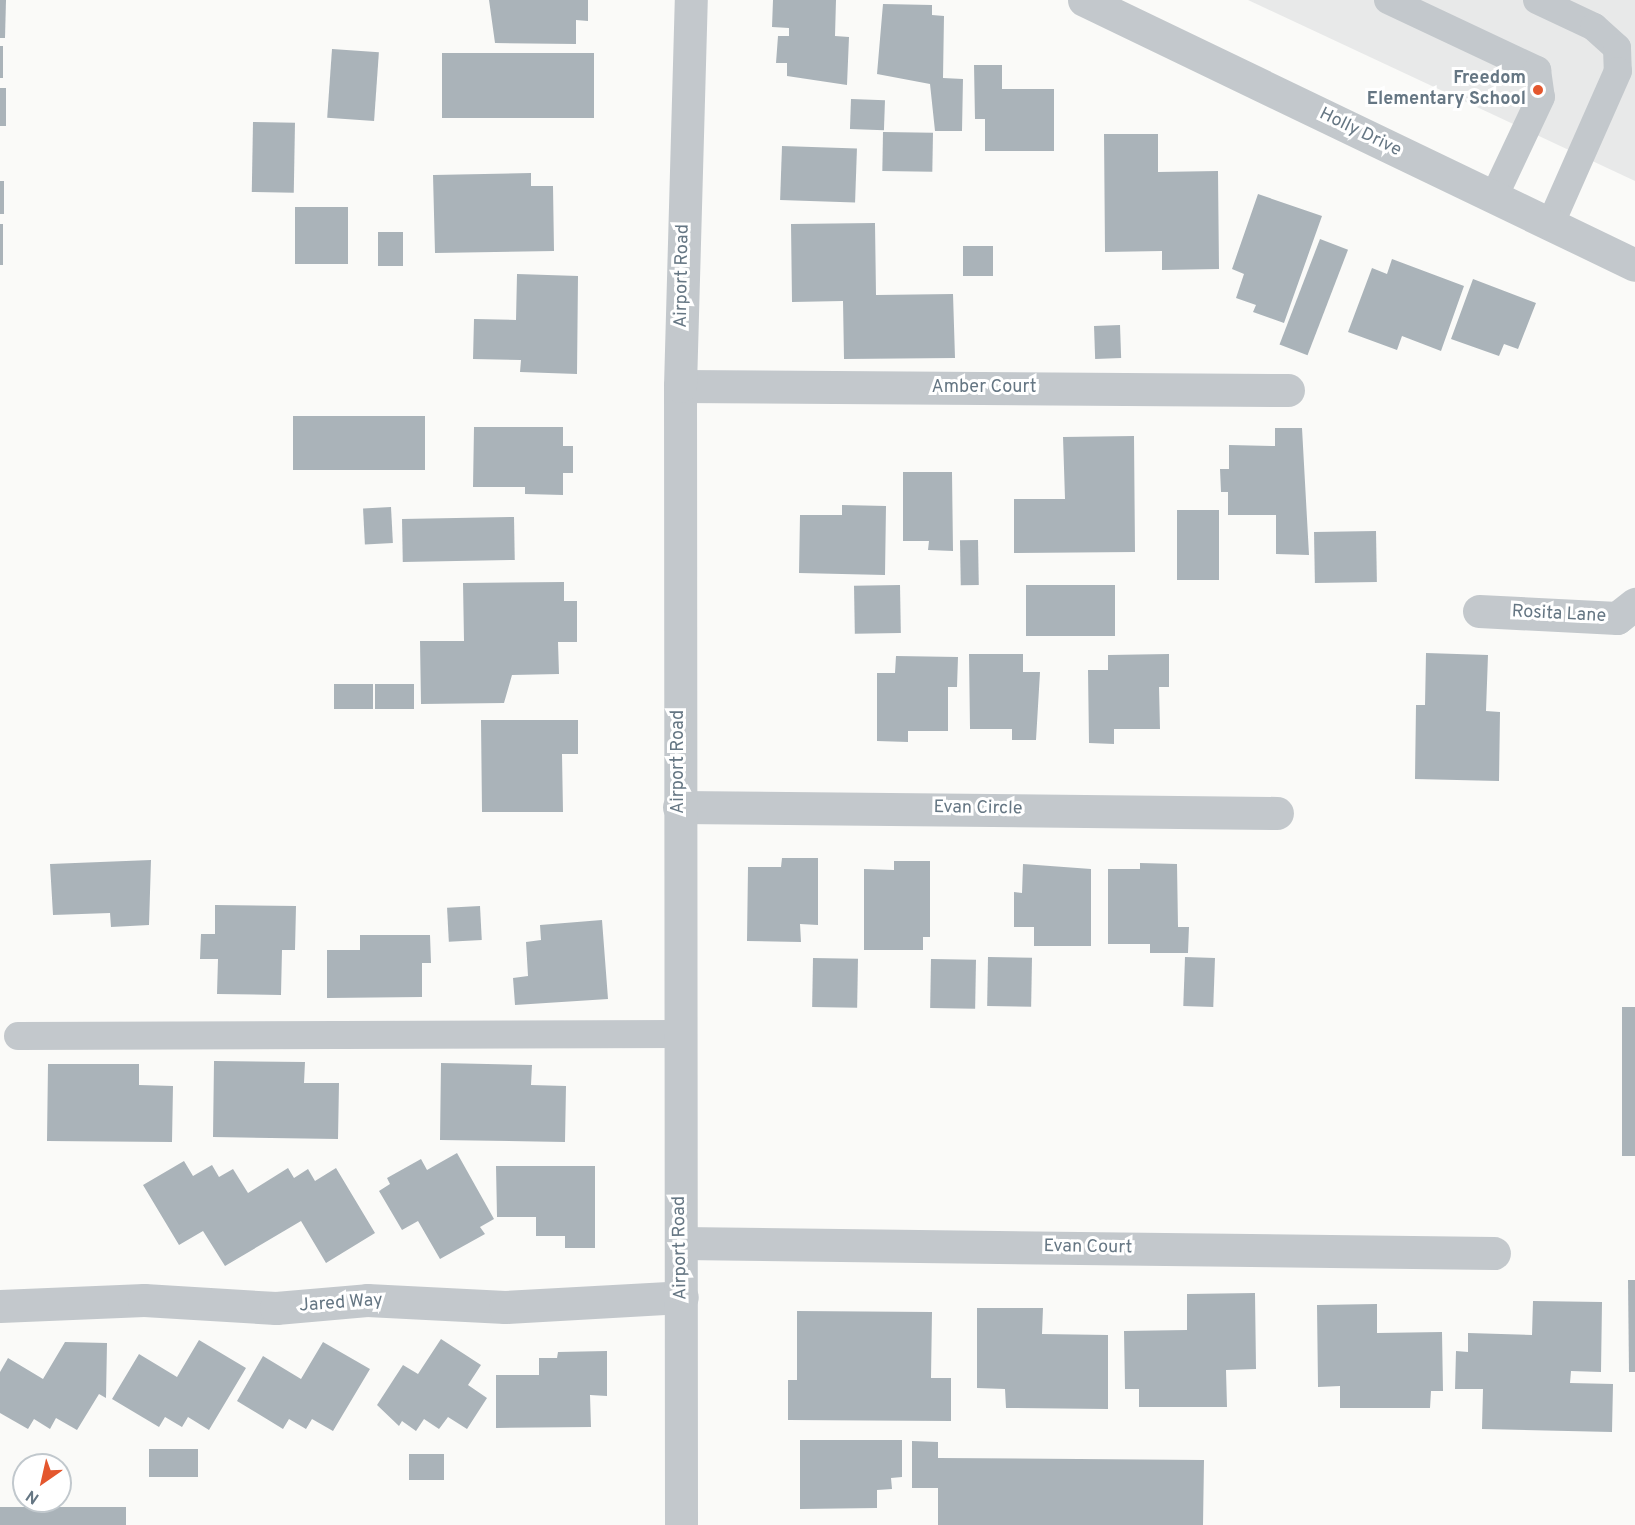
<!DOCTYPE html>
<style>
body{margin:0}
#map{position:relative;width:1635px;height:1525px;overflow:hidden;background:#fafaf8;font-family:Overpass,sans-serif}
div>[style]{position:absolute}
.built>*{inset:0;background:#e8e9e9}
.building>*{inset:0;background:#aab3b9;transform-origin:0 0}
.lane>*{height:28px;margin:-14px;padding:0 14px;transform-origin:14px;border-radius:14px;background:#c3c8cc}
.street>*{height:33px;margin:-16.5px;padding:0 16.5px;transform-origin:16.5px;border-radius:16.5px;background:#c3c8cc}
.dots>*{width:16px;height:16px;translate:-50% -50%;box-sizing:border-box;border:3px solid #fff;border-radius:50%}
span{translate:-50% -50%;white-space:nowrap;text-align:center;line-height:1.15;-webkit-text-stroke:6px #fff;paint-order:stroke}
.poi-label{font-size:18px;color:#657683;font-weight:700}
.right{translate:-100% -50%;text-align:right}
.street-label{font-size:18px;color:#657683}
.north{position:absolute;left:12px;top:1453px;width:60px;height:60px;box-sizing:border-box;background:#fff;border:2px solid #c1c8cd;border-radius:50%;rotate:214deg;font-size:16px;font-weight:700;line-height:24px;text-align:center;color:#657683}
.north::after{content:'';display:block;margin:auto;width:21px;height:27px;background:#e4572e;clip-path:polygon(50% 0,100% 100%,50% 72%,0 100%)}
</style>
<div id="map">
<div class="built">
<i style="clip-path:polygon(1248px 0,1635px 0,1635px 181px)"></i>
</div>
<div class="building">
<i style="clip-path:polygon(0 0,6px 0,5px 38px,0 38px)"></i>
<i style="clip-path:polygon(489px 0,588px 0,588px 21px,576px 20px,576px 44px,495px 43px)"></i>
<i style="clip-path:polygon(773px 0,836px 0,835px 36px,849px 37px,847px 85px,787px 76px,787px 63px,776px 63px,778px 36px,789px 36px,789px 28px,772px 27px)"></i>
<i style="clip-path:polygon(883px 4px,932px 5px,932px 15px,944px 16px,943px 78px,963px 79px,962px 131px,935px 131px,930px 84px,877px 74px)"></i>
<i style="left:0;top:46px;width:3px;height:32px"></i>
<i style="left:332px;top:49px;width:47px;height:69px;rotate:4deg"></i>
<i style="left:442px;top:53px;width:152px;height:65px"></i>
<i style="clip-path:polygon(974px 65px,1002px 65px,1002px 89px,1054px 89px,1054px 151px,985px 151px,985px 119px,975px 119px)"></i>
<i style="left:0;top:88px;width:6px;height:38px"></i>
<i style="left:851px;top:99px;width:34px;height:30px;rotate:2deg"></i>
<i style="left:253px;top:122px;width:42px;height:70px;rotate:1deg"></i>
<i style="left:883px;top:132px;width:50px;height:39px;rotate:1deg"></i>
<i style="clip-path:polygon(1104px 134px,1158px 134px,1158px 172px,1218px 171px,1219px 269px,1162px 270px,1162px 251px,1105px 252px)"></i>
<i style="left:782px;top:146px;width:75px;height:54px;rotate:2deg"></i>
<i style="clip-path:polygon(531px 173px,531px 186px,553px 186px,554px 251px,435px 253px,433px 175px)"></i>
<i style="left:0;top:181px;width:4px;height:33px"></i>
<i style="clip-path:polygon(1258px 194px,1322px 216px,1284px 323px,1253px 312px,1256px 305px,1236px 298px,1244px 274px,1232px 269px)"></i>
<i style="left:295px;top:207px;width:53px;height:57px"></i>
<i style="clip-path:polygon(875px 223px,876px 295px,953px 294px,955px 358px,844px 359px,843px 301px,792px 302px,791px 224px)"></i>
<i style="left:0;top:224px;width:3px;height:41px"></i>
<i style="left:378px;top:232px;width:25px;height:34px"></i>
<i style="left:1320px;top:239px;width:30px;height:113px;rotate:21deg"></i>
<i style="left:963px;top:246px;width:30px;height:30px"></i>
<i style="clip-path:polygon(1392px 259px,1464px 286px,1441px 351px,1402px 336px,1397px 350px,1348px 332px,1372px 268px,1387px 274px)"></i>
<i style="clip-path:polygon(517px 274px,578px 276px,577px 374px,520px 372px,521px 360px,473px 359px,474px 319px,516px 320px)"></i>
<i style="clip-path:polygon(1473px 279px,1536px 303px,1518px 349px,1504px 344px,1499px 356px,1451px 339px)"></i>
<i style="left:1120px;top:325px;width:33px;height:26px;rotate:88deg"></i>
<i style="left:293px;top:416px;width:132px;height:54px"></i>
<i style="clip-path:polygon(474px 427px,563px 427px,563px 446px,573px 446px,573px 473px,563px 473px,563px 495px,525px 494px,525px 487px,473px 487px)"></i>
<i style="clip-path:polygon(1275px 428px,1302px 428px,1309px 555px,1276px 554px,1276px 515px,1228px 515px,1228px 492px,1221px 492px,1220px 469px,1229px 469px,1229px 445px,1275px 446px)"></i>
<i style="clip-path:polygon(1134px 436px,1135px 552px,1014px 553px,1014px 499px,1065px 499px,1063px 437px)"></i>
<i style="clip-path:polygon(903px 472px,952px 472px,953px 551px,928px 550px,929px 541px,903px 541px)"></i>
<i style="clip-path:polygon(842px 505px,886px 506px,885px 575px,799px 573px,800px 515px,842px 515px)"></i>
<i style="left:391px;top:507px;width:36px;height:28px;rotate:87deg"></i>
<i style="left:1177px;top:510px;width:42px;height:70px"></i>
<i style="left:514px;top:517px;width:43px;height:112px;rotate:89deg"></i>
<i style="left:1376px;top:531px;width:51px;height:62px;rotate:89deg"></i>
<i style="left:978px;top:540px;width:45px;height:18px;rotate:89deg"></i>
<i style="clip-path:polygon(564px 582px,564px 601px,577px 601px,577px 642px,558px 642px,559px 674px,512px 675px,504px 703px,421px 704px,420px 641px,464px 641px,463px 583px)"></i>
<i style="left:900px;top:585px;width:48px;height:46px;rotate:89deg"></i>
<i style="left:1026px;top:585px;width:89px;height:51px"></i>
<i style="clip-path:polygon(1426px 653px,1488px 655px,1486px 711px,1500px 712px,1499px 781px,1415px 779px,1416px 705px,1425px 705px)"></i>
<i style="clip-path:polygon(969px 654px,1023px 654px,1023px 672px,1040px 672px,1036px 740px,1012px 740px,1012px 729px,970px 729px)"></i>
<i style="clip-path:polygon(1169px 654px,1169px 687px,1159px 687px,1160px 729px,1114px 729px,1114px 744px,1089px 743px,1088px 670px,1108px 670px,1108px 655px)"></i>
<i style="clip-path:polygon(896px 656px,958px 657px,957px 687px,948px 687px,948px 731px,908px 731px,908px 742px,877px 741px,877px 673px,895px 673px)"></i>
<i style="left:334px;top:684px;width:39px;height:25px"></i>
<i style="left:375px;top:684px;width:39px;height:25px"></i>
<i style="clip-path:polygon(481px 720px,578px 720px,578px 754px,562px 754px,563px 812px,482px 812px)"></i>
<i style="clip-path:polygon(782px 858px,818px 858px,818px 925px,800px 924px,801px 942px,747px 941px,748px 867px,781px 867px)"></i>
<i style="clip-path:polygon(151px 860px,149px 925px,111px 927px,110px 913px,53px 915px,50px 864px)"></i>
<i style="clip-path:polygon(894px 861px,930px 861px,930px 937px,923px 937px,923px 950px,864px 950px,864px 869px,894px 870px)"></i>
<i style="clip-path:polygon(1140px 863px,1177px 864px,1178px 927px,1189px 927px,1188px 953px,1150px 953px,1150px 944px,1108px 944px,1108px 869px,1140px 869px)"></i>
<i style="clip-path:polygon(1023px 864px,1091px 869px,1091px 946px,1034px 946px,1034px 927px,1014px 927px,1014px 892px,1022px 893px)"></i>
<i style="clip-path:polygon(215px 905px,296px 906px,295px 950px,282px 950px,281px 995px,217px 994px,218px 959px,200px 959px,201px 934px,215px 934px)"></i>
<i style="left:480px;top:906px;width:34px;height:33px;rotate:87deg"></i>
<i style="clip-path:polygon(602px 920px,608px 999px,515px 1005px,513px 978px,528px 976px,526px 942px,541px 940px,540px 925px)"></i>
<i style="clip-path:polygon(360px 935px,430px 935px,431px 963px,422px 963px,422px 997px,327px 998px,327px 950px,360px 950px)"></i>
<i style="left:988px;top:957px;width:44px;height:49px;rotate:1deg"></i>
<i style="left:1185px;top:957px;width:30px;height:49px;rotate:2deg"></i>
<i style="left:813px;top:958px;width:45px;height:49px;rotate:1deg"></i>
<i style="left:931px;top:959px;width:45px;height:49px;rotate:1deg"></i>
<i style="left:1622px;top:1007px;width:13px;height:149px"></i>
<i style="clip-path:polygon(214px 1061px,305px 1062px,304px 1083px,339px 1083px,338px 1139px,213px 1137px)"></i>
<i style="clip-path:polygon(441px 1063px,532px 1065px,531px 1085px,566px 1086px,565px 1142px,440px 1140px)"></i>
<i style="clip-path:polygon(48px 1064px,139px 1064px,139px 1085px,173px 1086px,172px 1142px,47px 1141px)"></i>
<i style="clip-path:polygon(457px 1153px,494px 1219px,480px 1227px,485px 1234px,440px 1259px,418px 1221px,402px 1230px,379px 1191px,390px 1184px,387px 1178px,421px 1159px,427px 1170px)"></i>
<i style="clip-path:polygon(184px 1161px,193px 1176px,212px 1165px,219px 1177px,233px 1169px,248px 1193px,288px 1168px,294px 1178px,308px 1169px,315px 1181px,336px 1168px,375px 1233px,326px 1263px,301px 1221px,225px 1266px,203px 1231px,179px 1245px,143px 1185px)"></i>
<i style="clip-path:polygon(496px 1166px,595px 1166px,595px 1248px,565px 1248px,565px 1236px,536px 1236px,536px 1217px,497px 1217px)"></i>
<i style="clip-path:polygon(1628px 1280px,1635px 1280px,1635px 1372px,1629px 1372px)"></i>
<i style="clip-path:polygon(1255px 1293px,1256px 1369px,1226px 1370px,1227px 1407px,1139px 1407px,1139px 1389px,1125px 1389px,1124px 1331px,1187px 1330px,1187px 1294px)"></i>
<i style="clip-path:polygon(1533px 1301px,1602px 1302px,1601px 1372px,1571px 1371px,1570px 1383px,1613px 1384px,1612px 1432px,1482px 1429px,1483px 1389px,1455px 1389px,1456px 1351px,1468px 1352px,1468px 1333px,1532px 1335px)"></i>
<i style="clip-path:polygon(1377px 1304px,1377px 1333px,1442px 1332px,1443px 1391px,1431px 1391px,1430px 1408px,1340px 1408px,1340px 1386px,1318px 1387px,1317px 1305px)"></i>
<i style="clip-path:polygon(977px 1308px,1043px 1308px,1042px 1334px,1108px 1335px,1108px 1409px,1006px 1408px,1005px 1389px,977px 1388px)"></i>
<i style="clip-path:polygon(797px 1311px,932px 1312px,931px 1378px,951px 1378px,951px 1421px,788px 1420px,788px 1380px,797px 1380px)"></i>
<i style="clip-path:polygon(441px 1339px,481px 1365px,468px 1385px,487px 1398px,467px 1429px,448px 1417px,439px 1429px,424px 1419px,416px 1431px,402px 1421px,399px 1426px,377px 1405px,403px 1365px,418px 1374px)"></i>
<i style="clip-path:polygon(199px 1340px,246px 1368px,209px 1430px,188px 1417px,182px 1427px,165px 1417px,159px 1427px,112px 1399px,139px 1354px,177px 1377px)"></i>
<i style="clip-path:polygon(65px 1342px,107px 1343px,106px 1398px,99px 1394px,77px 1430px,56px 1418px,50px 1429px,34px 1419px,28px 1429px,0 1413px,0 1372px,8px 1358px,43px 1379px)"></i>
<i style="clip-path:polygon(323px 1342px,370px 1369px,333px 1431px,312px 1419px,306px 1429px,289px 1419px,283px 1429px,237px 1401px,263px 1356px,301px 1379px)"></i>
<i style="clip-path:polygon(607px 1351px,607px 1396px,590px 1395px,591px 1427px,496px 1428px,496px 1375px,539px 1375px,539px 1358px,557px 1358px,558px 1352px)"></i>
<i style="clip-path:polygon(800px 1440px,902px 1440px,902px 1477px,891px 1478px,892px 1489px,877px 1490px,877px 1508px,800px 1509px)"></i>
<i style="clip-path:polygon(912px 1441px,938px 1442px,938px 1458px,1204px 1460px,1203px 1525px,938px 1525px,938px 1488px,912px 1488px)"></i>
<i style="left:198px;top:1449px;width:28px;height:49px;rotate:90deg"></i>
<i style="left:444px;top:1454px;width:26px;height:35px;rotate:90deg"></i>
<i style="left:0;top:1507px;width:126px;height:18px"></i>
</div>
<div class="lane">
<i style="left:1388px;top:0;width:165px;rotate:25.2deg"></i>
<i style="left:1537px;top:70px;width:27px;rotate:82deg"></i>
<i style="left:1541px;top:97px;width:110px;rotate:115.2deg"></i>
<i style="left:1537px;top:0;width:63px;rotate:25.3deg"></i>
<i style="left:1594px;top:27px;width:31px;rotate:42deg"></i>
<i style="left:1617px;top:48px;width:23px;rotate:88deg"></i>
<i style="left:1618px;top:71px;width:168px;rotate:113.8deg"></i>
<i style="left:18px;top:1036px;width:660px;rotate:-0.17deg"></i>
</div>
<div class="street">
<i style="left:1084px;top:0;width:611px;rotate:25.68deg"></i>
<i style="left:680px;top:386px;width:608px;rotate:0.38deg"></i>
<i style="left:1479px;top:611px;width:138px;rotate:2.9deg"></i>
<i style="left:1617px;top:618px;width:23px;rotate:-38deg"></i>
<i style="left:679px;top:807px;width:598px;rotate:0.57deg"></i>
<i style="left:682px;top:1243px;width:812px;rotate:0.71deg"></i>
<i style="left:0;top:1306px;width:144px;rotate:-2.4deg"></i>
<i style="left:144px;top:1300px;width:132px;rotate:3.5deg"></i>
<i style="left:276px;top:1308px;width:91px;rotate:-5deg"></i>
<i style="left:367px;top:1300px;width:138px;rotate:2.9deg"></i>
<i style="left:505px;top:1307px;width:177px;rotate:-3.2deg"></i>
<i style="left:681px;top:1525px;width:1139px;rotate:-90.05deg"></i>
<i style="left:680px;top:386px;width:386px;rotate:-88.4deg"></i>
</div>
<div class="dots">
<i style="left:1538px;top:90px;background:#e4572e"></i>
</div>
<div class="poi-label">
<span class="right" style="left:1526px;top:90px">Freedom<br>Elementary School</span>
</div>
<div class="street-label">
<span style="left:1360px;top:133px;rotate:26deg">Holly Drive</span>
<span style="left:683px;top:276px;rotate:-89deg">Airport Road</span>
<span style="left:984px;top:388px">Amber Court</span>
<span style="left:1559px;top:615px;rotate:3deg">Rosita Lane</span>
<span style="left:679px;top:762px;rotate:-90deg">Airport Road</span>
<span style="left:978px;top:809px;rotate:1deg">Evan Circle</span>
<span style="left:681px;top:1248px;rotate:-91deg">Airport Road</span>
<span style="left:1088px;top:1248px;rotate:1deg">Evan Court</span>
<span style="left:341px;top:1304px;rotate:-4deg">Jared Way</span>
</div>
<div class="north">N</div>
</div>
